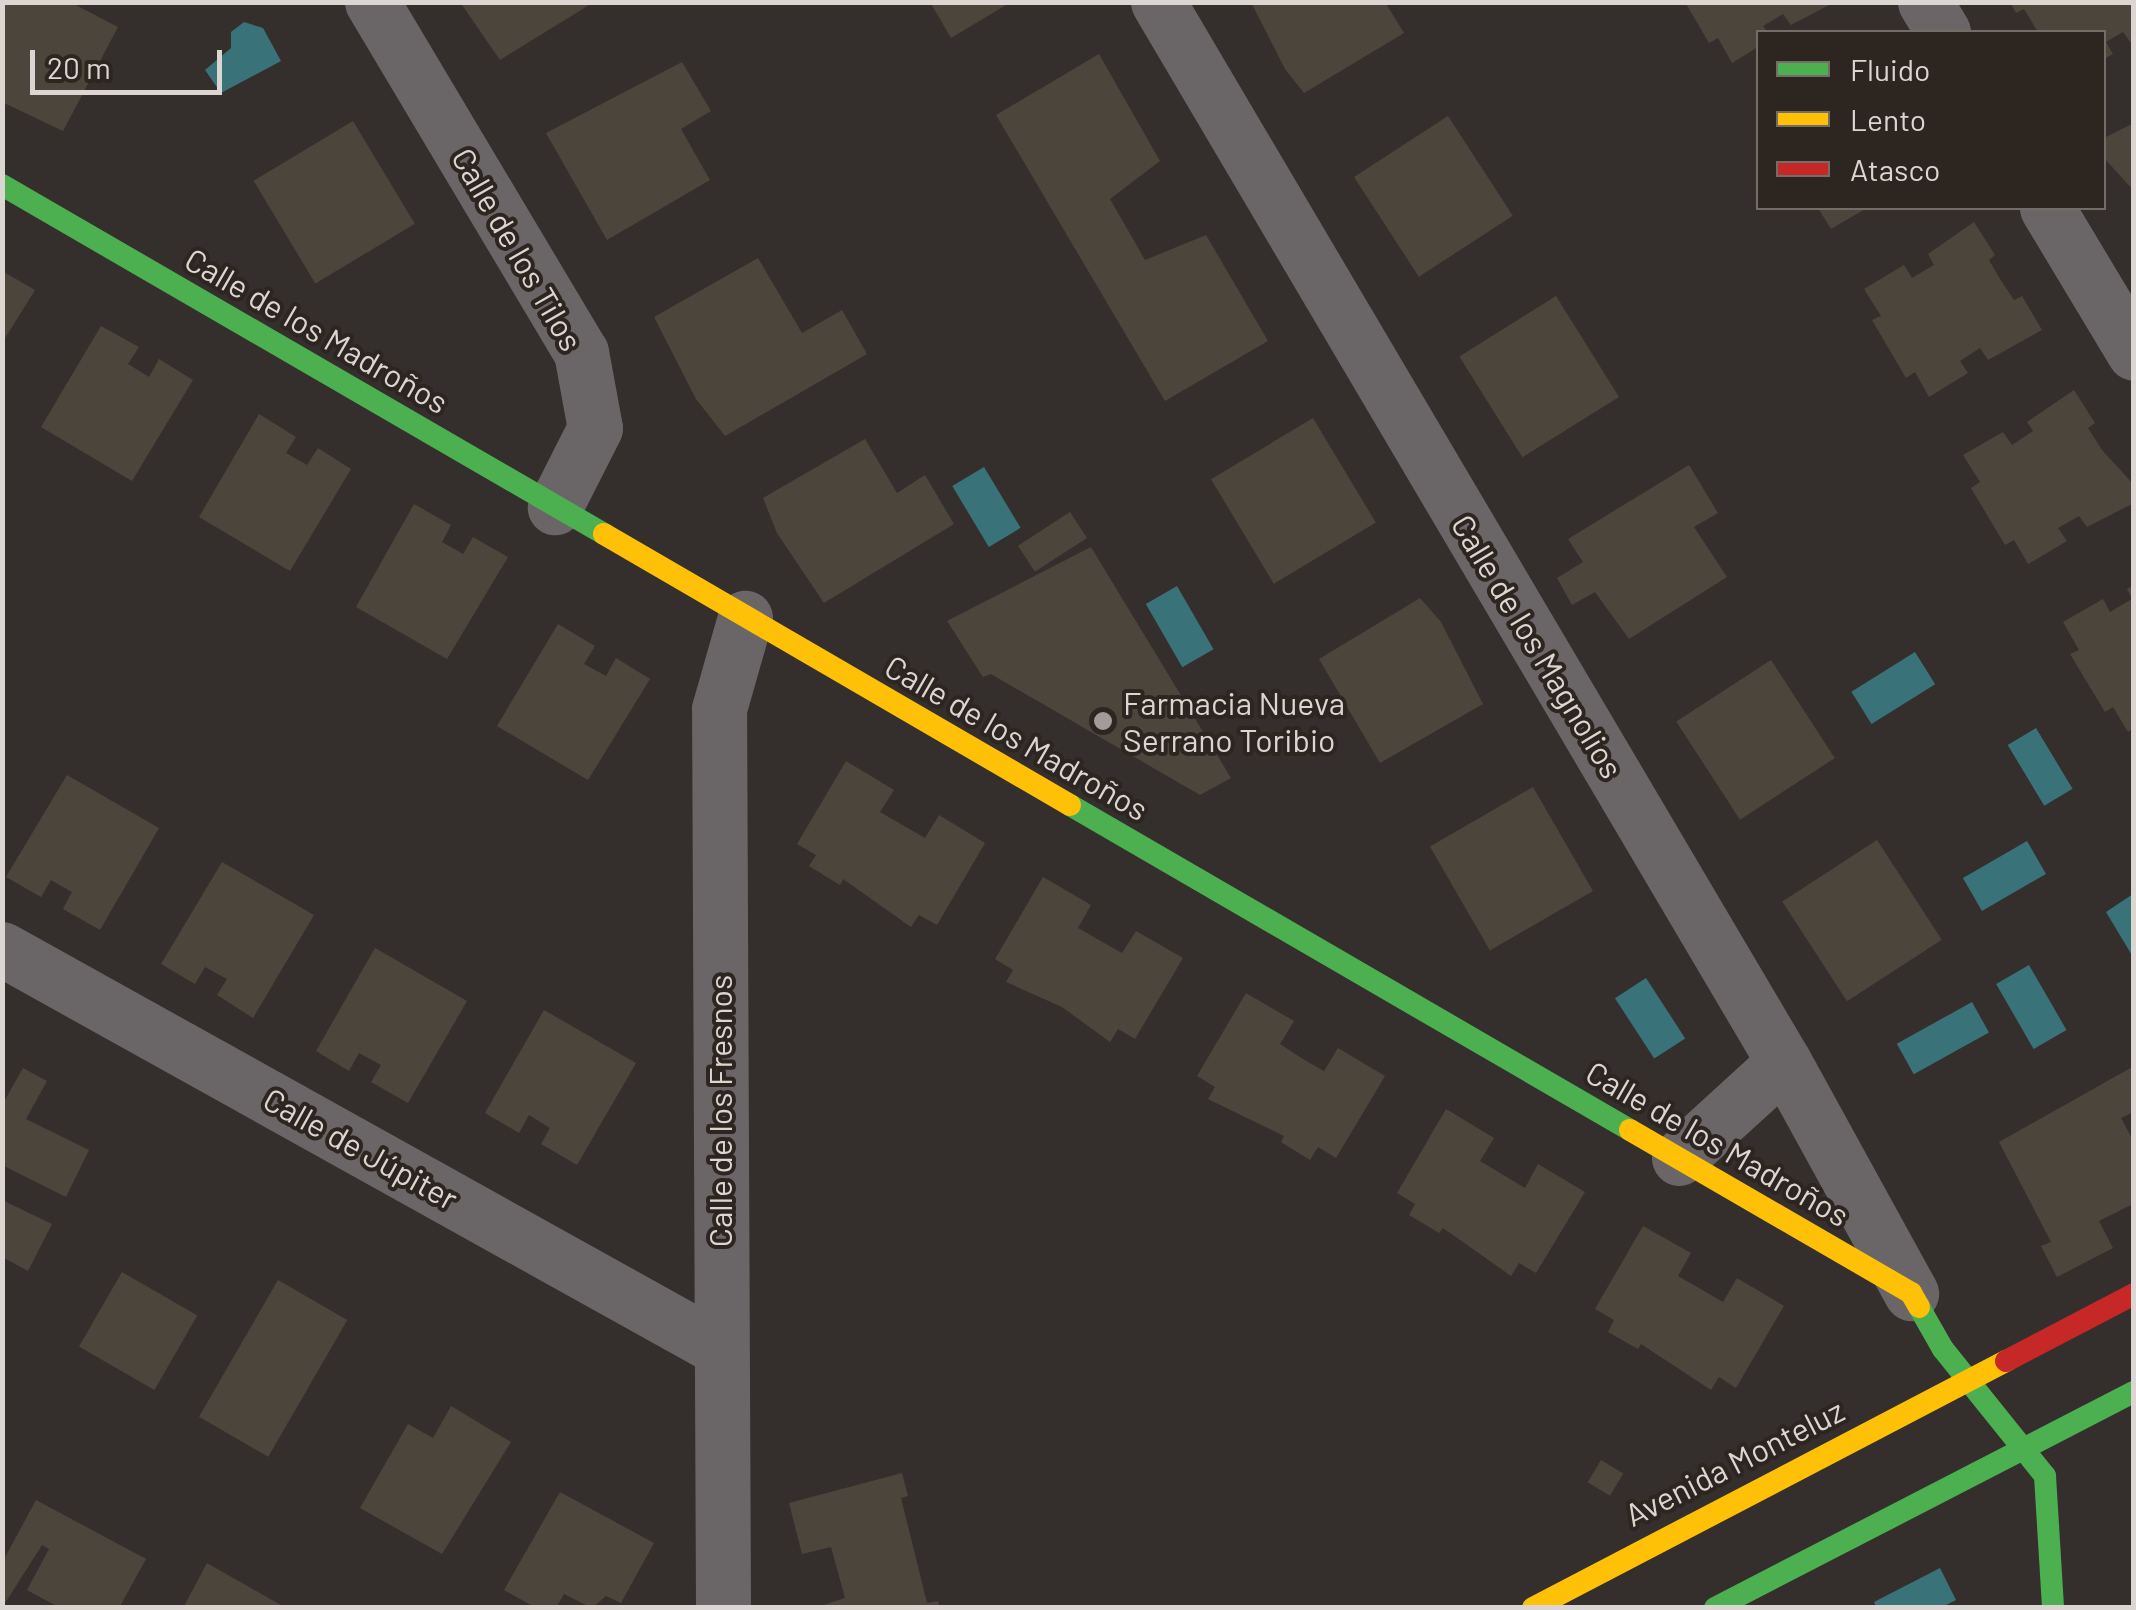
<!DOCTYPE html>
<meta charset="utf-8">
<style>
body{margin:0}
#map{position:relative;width:2136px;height:1610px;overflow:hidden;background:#342f2c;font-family:Barlow,sans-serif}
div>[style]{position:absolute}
.water>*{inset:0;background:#3a727a;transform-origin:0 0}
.building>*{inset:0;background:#4c453c;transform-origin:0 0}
.street>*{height:55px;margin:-27.5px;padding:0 27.5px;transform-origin:27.5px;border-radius:27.5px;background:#6a6667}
.fast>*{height:22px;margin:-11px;padding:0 11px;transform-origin:11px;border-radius:11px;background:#4caf50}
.slow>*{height:22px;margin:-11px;padding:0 11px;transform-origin:11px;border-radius:11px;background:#ffc107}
.jam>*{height:22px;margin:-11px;padding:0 11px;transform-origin:11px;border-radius:11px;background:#c62828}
.dots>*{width:28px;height:28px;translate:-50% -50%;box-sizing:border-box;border:5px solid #2d251f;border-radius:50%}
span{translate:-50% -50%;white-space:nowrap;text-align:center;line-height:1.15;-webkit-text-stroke:8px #2d251f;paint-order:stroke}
.street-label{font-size:32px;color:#dcd6d2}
.poi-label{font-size:32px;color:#dcd6d2}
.left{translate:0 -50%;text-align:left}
.frame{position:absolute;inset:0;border:5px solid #dcd6d2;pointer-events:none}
.legend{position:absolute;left:1756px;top:30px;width:350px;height:180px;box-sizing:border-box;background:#2d251f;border:2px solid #736c67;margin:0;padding:12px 18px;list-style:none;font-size:30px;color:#dcd6d2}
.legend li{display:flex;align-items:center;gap:20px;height:50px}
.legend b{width:50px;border:2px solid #736c67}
.scale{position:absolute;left:30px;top:50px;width:192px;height:45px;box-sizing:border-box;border:5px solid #dcd6d2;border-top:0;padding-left:12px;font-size:30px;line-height:35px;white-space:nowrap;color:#dcd6d2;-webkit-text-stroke:8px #2d251f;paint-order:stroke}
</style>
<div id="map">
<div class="water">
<i style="clip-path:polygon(244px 22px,263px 28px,281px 61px,221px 93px,205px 70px,231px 48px,231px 32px)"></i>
<i style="left:984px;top:467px;width:71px;height:37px;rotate:59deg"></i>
<i style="left:1177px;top:586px;width:73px;height:36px;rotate:60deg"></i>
<i style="left:1915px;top:652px;width:38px;height:75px;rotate:58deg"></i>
<i style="left:2036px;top:728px;width:71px;height:33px;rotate:59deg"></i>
<i style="left:2027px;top:841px;width:38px;height:74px;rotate:60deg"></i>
<i style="clip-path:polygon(2133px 894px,2133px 957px,2106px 912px)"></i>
<i style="left:2029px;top:965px;width:75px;height:38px;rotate:60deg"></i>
<i style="left:1646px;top:978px;width:72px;height:37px;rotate:57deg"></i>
<i style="left:1972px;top:1002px;width:35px;height:86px;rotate:61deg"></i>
<i style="clip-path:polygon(1940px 1568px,1956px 1600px,1942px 1607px,1876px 1607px,1874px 1602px)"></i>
</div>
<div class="building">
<i style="clip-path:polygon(2px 2px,70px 2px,118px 27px,63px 131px,2px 102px)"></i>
<i style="clip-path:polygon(460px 2px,594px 2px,500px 60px)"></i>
<i style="clip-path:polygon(930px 2px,1011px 2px,951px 38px)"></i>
<i style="clip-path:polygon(1251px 2px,1385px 2px,1404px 33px,1304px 93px,1285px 69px)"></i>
<i style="clip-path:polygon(1685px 2px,1835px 2px,1791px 25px,1783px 14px,1763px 26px,1767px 32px,1758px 32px,1758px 47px,1732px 63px,1718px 38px,1709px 43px)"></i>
<i style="clip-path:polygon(2010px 2px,2134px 2px,2134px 47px,2123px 32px,2106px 42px,2113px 54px,2104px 59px,2104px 32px,2038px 32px,2024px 9px,2016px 13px)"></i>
<i style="clip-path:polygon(1099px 54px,1160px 161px,1110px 199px,1145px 260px,1206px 235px,1268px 341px,1165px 401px,996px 115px)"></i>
<i style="clip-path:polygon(682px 62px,711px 111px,681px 129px,710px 180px,607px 240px,546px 133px)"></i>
<i style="left:1448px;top:116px;width:119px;height:112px;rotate:57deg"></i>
<i style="left:353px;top:121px;width:120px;height:116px;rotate:59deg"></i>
<i style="clip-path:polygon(2134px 123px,2134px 191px,2104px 158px,2104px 138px)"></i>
<i style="clip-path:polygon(1818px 208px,1867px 208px,1831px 229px)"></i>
<i style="clip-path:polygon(1974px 222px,1995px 255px,1989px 260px,2000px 279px,2014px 300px,2022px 296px,2042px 330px,1988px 360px,1980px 348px,1960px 361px,1968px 373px,1929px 397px,1915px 372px,1906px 378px,1872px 320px,1881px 316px,1864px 289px,1904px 265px,1912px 278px,1934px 265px,1928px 254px)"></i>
<i style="clip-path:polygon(758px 258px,802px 333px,842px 310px,867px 354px,725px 436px,696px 399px,654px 317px)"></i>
<i style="clip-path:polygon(2px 271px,35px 290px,2px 343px)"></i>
<i style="left:1556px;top:296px;width:119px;height:114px;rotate:58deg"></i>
<i style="clip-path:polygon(101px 326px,139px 347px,128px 364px,149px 377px,159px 359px,193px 380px,132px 481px,41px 427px)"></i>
<i style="clip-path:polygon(2074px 390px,2095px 423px,2088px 428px,2102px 450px,2134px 485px,2134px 503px,2087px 527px,2079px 516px,2058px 528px,2067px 541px,2028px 564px,2014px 540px,2005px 545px,1971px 488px,1980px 482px,1963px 455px,2003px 432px,2012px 445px,2033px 431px,2027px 422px)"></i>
<i style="clip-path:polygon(259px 414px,296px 437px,286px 453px,307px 465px,318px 448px,351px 469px,290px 571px,199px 517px)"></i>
<i style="left:1313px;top:418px;width:122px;height:119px;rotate:59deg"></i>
<i style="clip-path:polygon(865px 439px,897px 493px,925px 475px,954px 524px,824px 603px,777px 533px,763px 498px)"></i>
<i style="clip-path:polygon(1689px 465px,1718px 513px,1694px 527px,1727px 577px,1629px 639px,1595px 592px,1572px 605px,1557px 578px,1583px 562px,1568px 539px)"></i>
<i style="clip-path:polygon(414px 504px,451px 525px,442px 542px,463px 554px,473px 537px,508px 557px,447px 659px,356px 607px)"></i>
<i style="left:1070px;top:512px;width:31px;height:62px;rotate:57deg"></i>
<i style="clip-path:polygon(1091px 547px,1231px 778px,1200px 795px,991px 674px,983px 677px,947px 621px)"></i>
<i style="clip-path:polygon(2134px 585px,2134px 728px,2128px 732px,2113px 707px,2105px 712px,2070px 654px,2079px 650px,2063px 622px,2103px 599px,2110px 612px,2132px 599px,2127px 589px)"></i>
<i style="clip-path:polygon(1420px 598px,1441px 622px,1483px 704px,1380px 763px,1319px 659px)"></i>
<i style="clip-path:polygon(558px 624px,595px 646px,584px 664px,606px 676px,616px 658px,650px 679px,588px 780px,497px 726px)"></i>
<i style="left:1771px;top:660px;width:117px;height:113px;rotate:57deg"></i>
<i style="clip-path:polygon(846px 761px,894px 790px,880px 812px,925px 838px,939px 815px,985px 843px,937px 925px,919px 915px,911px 927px,843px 879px,840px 885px,809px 866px,816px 855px,797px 844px)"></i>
<i style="clip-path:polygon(67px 775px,159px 828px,100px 930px,63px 909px,72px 892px,51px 880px,41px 897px,6px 877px)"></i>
<i style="left:1533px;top:787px;width:120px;height:119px;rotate:60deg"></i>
<i style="left:1877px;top:840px;width:119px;height:113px;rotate:57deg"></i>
<i style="clip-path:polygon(222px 862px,314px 915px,253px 1018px,217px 995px,227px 979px,205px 967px,195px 984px,161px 964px)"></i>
<i style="clip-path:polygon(1043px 877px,1091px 905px,1078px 928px,1122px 953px,1136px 931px,1183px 958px,1135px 1039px,1118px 1029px,1110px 1042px,1062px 1007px,1006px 982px,1013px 970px,995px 959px)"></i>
<i style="clip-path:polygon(375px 948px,467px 1001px,408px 1103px,371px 1082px,381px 1065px,359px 1053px,349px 1071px,316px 1051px)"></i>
<i style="clip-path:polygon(1246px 993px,1294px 1021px,1280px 1044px,1303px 1059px,1324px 1071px,1338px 1048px,1385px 1076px,1336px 1158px,1318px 1147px,1310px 1160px,1281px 1142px,1284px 1136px,1208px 1099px,1215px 1087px,1197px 1076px)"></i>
<i style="clip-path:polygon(544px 1010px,636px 1063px,577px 1165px,541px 1144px,550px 1128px,529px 1115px,519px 1133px,485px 1113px)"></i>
<i style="clip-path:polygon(2134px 1066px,2134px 1112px,2121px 1118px,2134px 1142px,2133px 1204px,2099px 1221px,2113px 1248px,2057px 1277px,2041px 1246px,2051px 1242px,1999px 1142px)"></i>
<i style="clip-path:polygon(23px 1068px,47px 1081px,26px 1119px,89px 1150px,66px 1197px,2px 1165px,2px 1105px)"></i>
<i style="clip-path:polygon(1446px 1109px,1494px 1138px,1480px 1161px,1525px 1188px,1538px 1164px,1585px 1192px,1536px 1273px,1519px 1263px,1511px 1276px,1443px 1228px,1439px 1233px,1409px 1215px,1415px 1204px,1397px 1193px)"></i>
<i style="clip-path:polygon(2px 1200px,52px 1224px,28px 1271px,2px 1257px)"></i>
<i style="clip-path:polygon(1643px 1226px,1691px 1253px,1678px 1276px,1723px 1302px,1737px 1278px,1784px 1306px,1736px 1388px,1719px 1377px,1711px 1390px,1641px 1344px,1638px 1349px,1608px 1332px,1614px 1320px,1595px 1309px)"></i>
<i style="left:122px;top:1272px;width:87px;height:86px;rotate:30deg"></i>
<i style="left:278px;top:1280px;width:80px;height:158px;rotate:30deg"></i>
<i style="clip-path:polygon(451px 1406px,511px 1442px,442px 1554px,360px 1508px,408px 1424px,433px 1438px)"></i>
<i style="left:1601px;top:1460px;width:26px;height:26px;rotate:31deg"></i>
<i style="clip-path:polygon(902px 1473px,908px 1496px,901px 1498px,927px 1603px,938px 1601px,940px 1608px,815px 1608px,845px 1598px,831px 1547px,802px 1554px,789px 1503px)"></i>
<i style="clip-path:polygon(560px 1492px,654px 1543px,621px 1603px,606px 1596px,592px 1608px,564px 1594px,556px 1608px,536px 1608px,504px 1590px)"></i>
<i style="clip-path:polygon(36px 1500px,146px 1559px,119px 1608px,60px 1608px,27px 1590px,49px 1549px,42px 1545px,2px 1608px,2px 1563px)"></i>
<i style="clip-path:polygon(207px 1563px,286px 1608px,183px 1608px)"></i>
</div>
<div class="street">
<i style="left:372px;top:2px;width:408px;rotate:59.2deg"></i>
<i style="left:581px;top:352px;width:77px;rotate:79.6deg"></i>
<i style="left:595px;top:428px;width:89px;rotate:116.9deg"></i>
<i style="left:1158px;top:2px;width:1231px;rotate:59.44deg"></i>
<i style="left:1784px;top:1062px;width:264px;rotate:61.2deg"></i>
<i style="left:1925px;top:2px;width:35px;rotate:59deg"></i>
<i style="left:2047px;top:208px;width:169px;rotate:59deg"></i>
<i style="left:2px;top:949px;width:821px;rotate:29.1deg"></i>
<i style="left:1679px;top:1158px;width:142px;rotate:-42.4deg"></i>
<i style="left:723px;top:1608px;width:899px;rotate:-90.25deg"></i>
<i style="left:719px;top:709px;width:95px;rotate:-74.1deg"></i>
</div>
<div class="fast">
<i style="left:2px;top:185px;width:696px;rotate:30.1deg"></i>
<i style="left:1070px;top:805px;width:647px;rotate:30.13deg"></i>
<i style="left:1919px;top:1307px;width:48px;rotate:60.3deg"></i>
<i style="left:1943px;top:1349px;width:163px;rotate:51.2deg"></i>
<i style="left:2045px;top:1476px;width:132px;rotate:86.5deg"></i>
<i style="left:1715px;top:1608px;width:471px;rotate:-27.3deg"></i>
</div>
<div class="slow">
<i style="left:604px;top:534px;width:539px;rotate:30.18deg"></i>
<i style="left:1630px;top:1130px;width:325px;rotate:30.1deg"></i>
<i style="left:1911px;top:1293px;width:16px;rotate:60deg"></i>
<i style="left:1533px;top:1608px;width:534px;rotate:-27.57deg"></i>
</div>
<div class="jam">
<i style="left:2006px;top:1361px;width:144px;rotate:-27.6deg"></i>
</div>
<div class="dots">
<i style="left:1103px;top:721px;background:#a19c98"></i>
</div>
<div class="street-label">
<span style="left:518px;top:249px;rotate:60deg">Calle de los Tilos</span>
<span style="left:317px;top:330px;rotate:30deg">Calle de los Madroños</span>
<span style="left:1538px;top:646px;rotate:59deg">Calle de los Magnolios</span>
<span style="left:1017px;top:737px;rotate:30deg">Calle de los Madroños</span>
<span style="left:719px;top:1111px;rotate:-90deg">Calle de los Fresnos</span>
<span style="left:1718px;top:1143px;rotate:30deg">Calle de los Madroños</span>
<span style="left:361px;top:1148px;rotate:29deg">Calle de Júpiter</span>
<span style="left:1734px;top:1462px;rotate:-27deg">Avenida Monteluz</span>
</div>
<div class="poi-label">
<span class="left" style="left:1123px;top:721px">Farmacia Nueva<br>Serrano Toribio</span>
</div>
<div class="frame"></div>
<ul class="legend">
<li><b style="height:12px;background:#4caf50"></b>Fluido</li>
<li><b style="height:12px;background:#ffc107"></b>Lento</li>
<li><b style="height:12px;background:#c62828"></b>Atasco</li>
</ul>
<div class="scale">20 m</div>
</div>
